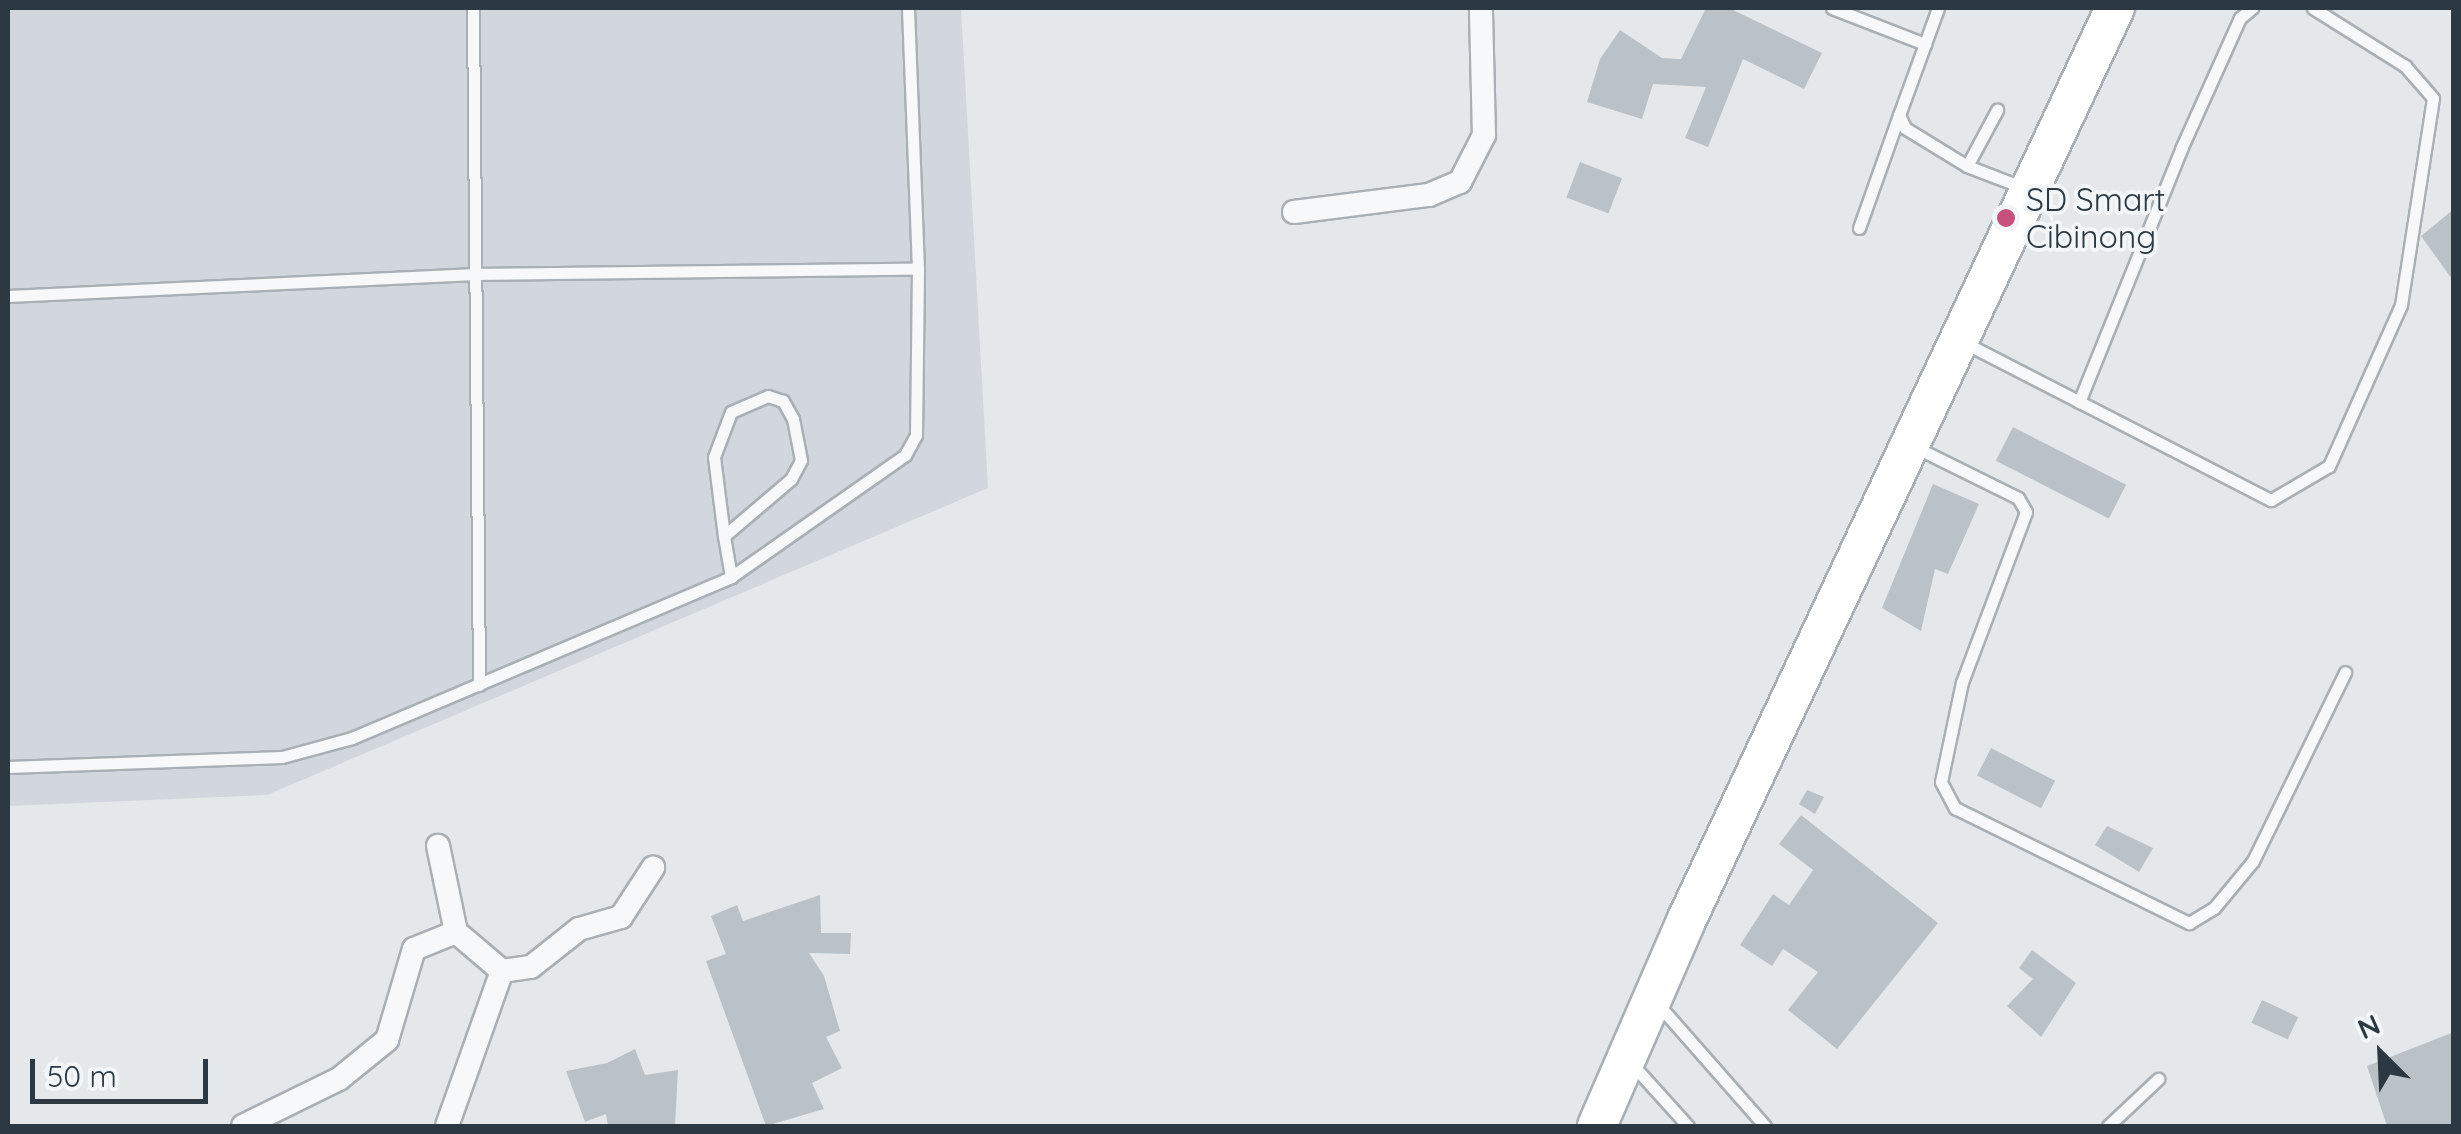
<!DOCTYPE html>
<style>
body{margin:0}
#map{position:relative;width:2461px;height:1134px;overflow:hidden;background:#e4e8eb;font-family:Quicksand,sans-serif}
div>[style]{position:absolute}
.built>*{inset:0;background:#d2d7dd}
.building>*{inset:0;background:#bbc2c7;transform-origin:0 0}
.roads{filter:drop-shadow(2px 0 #a9b0b5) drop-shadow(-2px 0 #a9b0b5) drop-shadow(0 2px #a9b0b5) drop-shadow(0 -2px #a9b0b5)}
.service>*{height:11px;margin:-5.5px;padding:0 5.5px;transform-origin:5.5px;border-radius:5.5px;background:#f6f8f9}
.minor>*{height:22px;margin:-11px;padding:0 11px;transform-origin:11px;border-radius:11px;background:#f6f8f9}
.primary>*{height:38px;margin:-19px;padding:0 19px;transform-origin:19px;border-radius:19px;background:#fff}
.dots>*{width:28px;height:28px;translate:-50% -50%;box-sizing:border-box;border:5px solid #f3f6f8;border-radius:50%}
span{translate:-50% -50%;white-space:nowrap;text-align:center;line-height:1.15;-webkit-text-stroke:8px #f3f6f8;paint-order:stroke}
.poi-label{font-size:32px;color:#2c3942}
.left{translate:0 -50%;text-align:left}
.frame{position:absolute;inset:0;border:10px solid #2c3942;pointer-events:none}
.north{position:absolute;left:2331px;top:1004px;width:100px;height:100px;-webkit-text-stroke:8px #f3f6f8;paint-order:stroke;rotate:336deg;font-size:28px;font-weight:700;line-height:40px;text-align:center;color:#2c3942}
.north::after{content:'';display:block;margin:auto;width:35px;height:45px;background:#2c3942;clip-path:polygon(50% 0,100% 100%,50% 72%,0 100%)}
.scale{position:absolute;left:30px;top:1059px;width:178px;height:45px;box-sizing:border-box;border:5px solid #2c3942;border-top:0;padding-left:12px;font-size:30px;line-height:35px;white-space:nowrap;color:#2c3942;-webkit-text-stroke:8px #f3f6f8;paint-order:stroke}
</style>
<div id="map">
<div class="built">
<i style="clip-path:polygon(8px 8px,961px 8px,988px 488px,267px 795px,8px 806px)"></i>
</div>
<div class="building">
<i style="clip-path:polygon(1706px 8px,1729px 8px,1822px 53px,1804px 89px,1743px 59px,1708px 147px,1685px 138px,1706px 87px,1653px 84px,1642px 119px,1587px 102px,1600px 59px,1620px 30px,1662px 58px,1681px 59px)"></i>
<i style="left:1580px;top:162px;width:45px;height:38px;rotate:21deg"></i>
<i style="clip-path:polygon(2454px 209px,2454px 282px,2421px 236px)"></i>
<i style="left:2013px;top:427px;width:127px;height:38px;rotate:27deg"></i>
<i style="clip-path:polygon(1933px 484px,1979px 504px,1948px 574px,1935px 569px,1921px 631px,1882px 608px)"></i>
<i style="left:1991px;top:748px;width:72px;height:31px;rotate:27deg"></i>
<i style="clip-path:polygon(1807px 790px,1824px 797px,1815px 814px,1799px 804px)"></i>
<i style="clip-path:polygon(1801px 815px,1938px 923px,1837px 1049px,1788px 1010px,1818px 972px,1783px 949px,1772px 966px,1740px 945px,1773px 894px,1789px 905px,1813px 870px,1779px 844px)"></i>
<i style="clip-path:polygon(2107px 826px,2153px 848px,2139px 872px,2095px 845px)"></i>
<i style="clip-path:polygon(820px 895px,821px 933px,851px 933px,850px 954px,809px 953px,824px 976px,840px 1031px,826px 1037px,842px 1068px,812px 1083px,824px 1109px,766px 1126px,706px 961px,726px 954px,711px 916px,737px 905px,743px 921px)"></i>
<i style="clip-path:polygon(2032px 950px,2076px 983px,2041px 1037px,2007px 1006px,2033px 979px,2019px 968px)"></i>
<i style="left:2262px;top:1000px;width:40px;height:25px;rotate:25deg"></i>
<i style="clip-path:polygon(2454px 1032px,2454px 1126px,2387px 1126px,2367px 1066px)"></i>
<i style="clip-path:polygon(635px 1049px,645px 1075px,678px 1070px,675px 1126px,608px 1126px,606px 1114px,585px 1122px,566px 1071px,607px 1063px)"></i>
</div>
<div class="roads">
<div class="service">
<i style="left:473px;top:8px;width:677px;rotate:89.49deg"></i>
<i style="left:1832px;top:8px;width:100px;rotate:21.2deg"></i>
<i style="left:1938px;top:8px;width:114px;rotate:110deg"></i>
<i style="left:1899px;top:115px;width:14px;rotate:65deg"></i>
<i style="left:1905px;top:128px;width:73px;rotate:31.5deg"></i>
<i style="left:1967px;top:166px;width:59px;rotate:20.9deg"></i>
<i style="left:1967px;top:166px;width:64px;rotate:-61.8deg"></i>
<i style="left:1859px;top:228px;width:120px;rotate:-70.5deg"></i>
<i style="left:8px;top:296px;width:473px;rotate:-2.7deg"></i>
<i style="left:480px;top:274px;width:438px;rotate:-0.7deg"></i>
<i style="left:1963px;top:342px;width:346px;rotate:27.2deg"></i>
<i style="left:2271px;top:500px;width:67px;rotate:-30.4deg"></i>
<i style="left:2329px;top:466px;width:176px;rotate:-65.9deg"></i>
<i style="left:2401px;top:305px;width:209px;rotate:-81.2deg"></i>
<i style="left:2433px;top:98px;width:43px;rotate:-131.2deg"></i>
<i style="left:2405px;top:66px;width:109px;rotate:-147.8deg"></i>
<i style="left:2079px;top:402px;width:273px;rotate:-68deg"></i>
<i style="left:2181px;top:149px;width:144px;rotate:-65.8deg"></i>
<i style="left:2240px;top:18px;width:16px;rotate:-40deg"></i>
<i style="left:1915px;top:447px;width:115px;rotate:26.3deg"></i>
<i style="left:2018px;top:498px;width:16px;rotate:60deg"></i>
<i style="left:2026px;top:512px;width:182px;rotate:110.6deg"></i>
<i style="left:1962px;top:682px;width:102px;rotate:101.9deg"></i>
<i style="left:1941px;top:782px;width:30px;rotate:62deg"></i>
<i style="left:1955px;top:808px;width:261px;rotate:26.2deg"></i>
<i style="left:2189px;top:923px;width:29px;rotate:-31deg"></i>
<i style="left:2214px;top:908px;width:61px;rotate:-50.3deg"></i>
<i style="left:2253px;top:861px;width:210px;rotate:-64deg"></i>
<i style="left:724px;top:536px;width:88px;rotate:-40.4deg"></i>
<i style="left:791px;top:479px;width:21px;rotate:-62deg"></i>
<i style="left:801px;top:460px;width:42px;rotate:-101deg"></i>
<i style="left:793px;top:419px;width:21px;rotate:-119deg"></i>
<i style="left:783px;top:401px;width:16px;rotate:-162deg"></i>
<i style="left:768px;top:396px;width:40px;rotate:156.6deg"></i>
<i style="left:731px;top:412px;width:48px;rotate:110.7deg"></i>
<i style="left:714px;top:457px;width:80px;rotate:82.8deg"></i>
<i style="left:724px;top:536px;width:42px;rotate:80.3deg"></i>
<i style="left:8px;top:767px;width:274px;rotate:-2.1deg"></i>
<i style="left:282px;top:757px;width:73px;rotate:-15.2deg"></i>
<i style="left:352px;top:738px;width:412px;rotate:-23deg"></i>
<i style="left:731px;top:577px;width:213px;rotate:-35deg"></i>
<i style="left:905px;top:455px;width:23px;rotate:-61deg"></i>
<i style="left:916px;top:435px;width:166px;rotate:-89.3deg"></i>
<i style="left:918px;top:269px;width:261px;rotate:-92.2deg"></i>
<i style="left:1656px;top:1002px;width:165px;rotate:48.7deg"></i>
<i style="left:1631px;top:1063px;width:85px;rotate:47.9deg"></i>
<i style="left:2108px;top:1126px;width:69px;rotate:-43.2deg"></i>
</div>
<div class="minor">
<i style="left:1294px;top:212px;width:136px;rotate:-7.2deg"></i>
<i style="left:1429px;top:195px;width:34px;rotate:-23deg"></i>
<i style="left:1460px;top:182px;width:53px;rotate:-62.9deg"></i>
<i style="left:1484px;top:135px;width:127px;rotate:-91.4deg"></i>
<i style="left:502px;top:971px;width:29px;rotate:-8deg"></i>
<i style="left:531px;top:967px;width:61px;rotate:-38.4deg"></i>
<i style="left:579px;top:929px;width:44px;rotate:-15.9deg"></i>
<i style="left:621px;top:917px;width:59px;rotate:-56.9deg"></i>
<i style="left:243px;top:1126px;width:107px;rotate:-26.1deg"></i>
<i style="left:339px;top:1079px;width:62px;rotate:-39.1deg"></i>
<i style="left:387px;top:1040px;width:95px;rotate:-73.5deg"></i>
<i style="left:414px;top:949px;width:45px;rotate:-22deg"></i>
<i style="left:456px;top:932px;width:88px;rotate:-101.8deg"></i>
<i style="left:447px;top:1126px;width:164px;rotate:-70.5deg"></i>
<i style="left:502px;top:971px;width:60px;rotate:-139.7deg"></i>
</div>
<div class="primary">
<i style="left:1597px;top:1126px;width:223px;rotate:-66.5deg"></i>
<i style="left:1686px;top:921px;width:1009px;rotate:-64.83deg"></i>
</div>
</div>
<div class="dots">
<i style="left:2006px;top:218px;background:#c7517a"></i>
</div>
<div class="poi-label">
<span class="left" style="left:2026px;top:218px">SD Smart<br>Cibinong</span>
</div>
<div class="frame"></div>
<div class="north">N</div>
<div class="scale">50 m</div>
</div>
